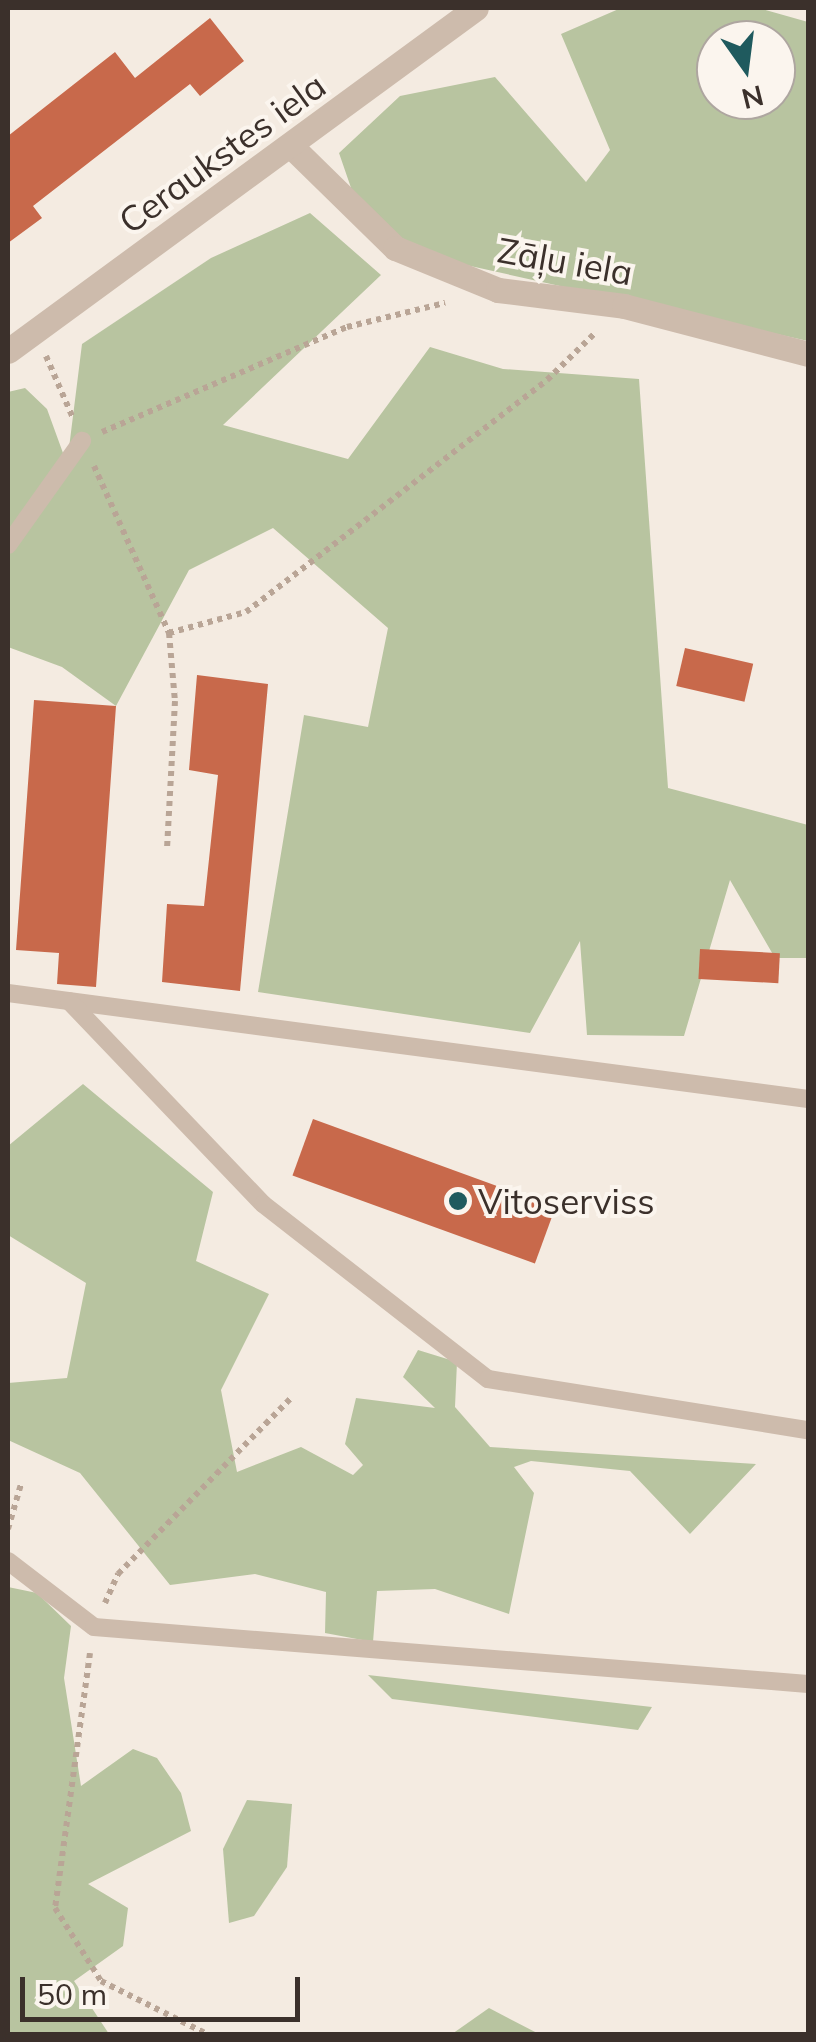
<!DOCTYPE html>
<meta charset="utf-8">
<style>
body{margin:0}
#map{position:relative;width:816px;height:2042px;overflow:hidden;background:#f4ebe1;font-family:Mulish,sans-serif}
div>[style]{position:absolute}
.green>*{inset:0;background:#b8c4a0}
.building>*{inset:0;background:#c8694b;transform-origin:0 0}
.path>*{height:6px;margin-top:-3px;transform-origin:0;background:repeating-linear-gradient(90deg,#b9a596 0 5px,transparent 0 10px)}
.lane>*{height:18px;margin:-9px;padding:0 9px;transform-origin:9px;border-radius:9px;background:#cdbbac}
.street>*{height:25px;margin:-12.5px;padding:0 12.5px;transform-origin:12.5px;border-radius:12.5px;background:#cdbbac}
.dots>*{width:28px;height:28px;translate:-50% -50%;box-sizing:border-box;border:5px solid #fbf5ee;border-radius:50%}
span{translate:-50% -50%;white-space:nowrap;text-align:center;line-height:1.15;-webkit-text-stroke:8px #fbf5ee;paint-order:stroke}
.street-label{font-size:35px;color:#3b302b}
.poi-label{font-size:35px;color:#3b302b}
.left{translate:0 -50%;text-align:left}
.frame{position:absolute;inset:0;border:10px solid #3b302b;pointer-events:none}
.north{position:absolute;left:696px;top:20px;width:100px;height:100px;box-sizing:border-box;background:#fbf5ee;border:2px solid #aea6a0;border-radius:50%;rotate:166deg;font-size:28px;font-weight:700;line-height:40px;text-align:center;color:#3b302b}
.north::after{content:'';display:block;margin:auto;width:35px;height:45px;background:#1f5a5e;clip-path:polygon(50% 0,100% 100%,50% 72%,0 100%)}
.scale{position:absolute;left:20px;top:1977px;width:280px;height:45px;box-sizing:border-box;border:5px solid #3b302b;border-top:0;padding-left:12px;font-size:30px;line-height:35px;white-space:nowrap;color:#3b302b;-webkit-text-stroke:8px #fbf5ee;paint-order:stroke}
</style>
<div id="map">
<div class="green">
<i style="clip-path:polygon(evenodd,621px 8px,758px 8px,808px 22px,808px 341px,434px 258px,359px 211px,339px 153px,400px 96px,495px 77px,586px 182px,610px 150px,561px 34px,621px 8px,716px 40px,776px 40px,776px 100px,716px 100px,716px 40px)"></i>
<i style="clip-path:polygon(310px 213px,381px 275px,223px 425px,348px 459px,430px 347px,503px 369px,639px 379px,668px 788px,808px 825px,808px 958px,775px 958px,730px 880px,684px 1036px,587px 1035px,580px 941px,530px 1033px,258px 992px,304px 715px,368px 727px,388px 628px,273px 528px,189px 570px,116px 706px,62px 667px,8px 647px,8px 392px,25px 388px,47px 409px,67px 464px,82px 344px,211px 258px)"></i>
<i style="clip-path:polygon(83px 1084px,213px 1192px,196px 1261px,269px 1294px,221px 1390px,237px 1472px,301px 1447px,353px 1475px,363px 1465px,345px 1444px,356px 1398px,435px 1408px,403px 1377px,418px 1350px,457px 1362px,455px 1407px,490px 1447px,756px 1464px,690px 1534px,630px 1471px,531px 1461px,514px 1467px,534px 1493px,509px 1614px,435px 1589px,377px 1591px,373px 1642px,325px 1633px,326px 1592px,255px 1574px,170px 1585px,80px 1473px,8px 1440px,8px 1383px,67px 1378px,86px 1283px,8px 1235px,8px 1146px)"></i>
<i style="clip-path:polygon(8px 1587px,37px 1593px,71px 1626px,64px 1678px,81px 1786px,133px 1749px,157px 1758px,181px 1793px,191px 1831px,88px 1884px,128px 1908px,123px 1946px,74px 1981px,109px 2034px,8px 2034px)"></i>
<i style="clip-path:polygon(368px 1675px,652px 1707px,638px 1730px,392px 1699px)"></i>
<i style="clip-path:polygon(247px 1800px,292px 1804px,287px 1867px,254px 1916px,229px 1923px,223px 1849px)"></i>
<i style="clip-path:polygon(489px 2008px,539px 2034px,452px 2034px)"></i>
</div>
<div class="building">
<i style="clip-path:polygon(210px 18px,244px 61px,200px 96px,190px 84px,33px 206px,42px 218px,8px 243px,8px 136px,115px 52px,135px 78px)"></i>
<i style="left:685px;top:648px;width:70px;height:39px;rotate:13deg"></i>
<i style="clip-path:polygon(197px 675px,268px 684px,240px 991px,162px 982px,167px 904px,204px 906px,218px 775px,189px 770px)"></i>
<i style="clip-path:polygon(34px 700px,116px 706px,96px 987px,57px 984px,59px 953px,16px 950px)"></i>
<i style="left:700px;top:949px;width:80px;height:30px;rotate:3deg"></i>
<i style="left:313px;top:1119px;width:258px;height:60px;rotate:20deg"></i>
</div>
<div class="path">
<i style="left:46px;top:356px;width:68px;rotate:66.5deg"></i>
<i style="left:102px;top:432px;width:267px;rotate:-23.2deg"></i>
<i style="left:347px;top:327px;width:101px;rotate:-13.8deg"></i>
<i style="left:94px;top:466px;width:183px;rotate:65.8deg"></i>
<i style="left:169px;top:633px;width:68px;rotate:85deg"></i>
<i style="left:175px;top:701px;width:150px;rotate:93.1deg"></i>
<i style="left:169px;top:633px;width:80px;rotate:-15.3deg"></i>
<i style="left:246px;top:612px;width:380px;rotate:-37.6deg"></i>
<i style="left:547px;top:380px;width:66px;rotate:-44.4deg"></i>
<i style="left:8px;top:1529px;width:47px;rotate:-73.9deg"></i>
<i style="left:105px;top:1603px;width:32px;rotate:-66deg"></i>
<i style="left:118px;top:1574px;width:247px;rotate:-45.5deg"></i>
<i style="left:90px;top:1653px;width:257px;rotate:97.8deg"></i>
<i style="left:55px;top:1908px;width:86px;rotate:57.8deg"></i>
<i style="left:101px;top:1981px;width:119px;rotate:26.6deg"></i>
</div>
<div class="lane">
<i style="left:8px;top:545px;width:128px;rotate:-54.6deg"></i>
<i style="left:8px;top:993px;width:807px;rotate:7.55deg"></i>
<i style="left:69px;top:1001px;width:281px;rotate:46.3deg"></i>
<i style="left:263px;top:1204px;width:285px;rotate:37.9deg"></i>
<i style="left:488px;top:1379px;width:324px;rotate:9.1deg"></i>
<i style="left:8px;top:1561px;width:108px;rotate:37.5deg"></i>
<i style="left:94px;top:1627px;width:716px;rotate:4.56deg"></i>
</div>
<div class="street">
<i style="left:291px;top:146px;width:146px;rotate:44.4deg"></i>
<i style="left:395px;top:248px;width:111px;rotate:22.2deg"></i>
<i style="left:498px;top:290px;width:127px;rotate:7.2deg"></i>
<i style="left:624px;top:306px;width:190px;rotate:14.6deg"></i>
<i style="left:8px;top:351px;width:580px;rotate:-36.24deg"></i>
</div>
<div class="dots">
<i style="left:458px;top:1201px;background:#1f5a5e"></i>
</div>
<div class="street-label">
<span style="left:222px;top:153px;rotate:-36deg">Ceraukstes iela</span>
<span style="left:565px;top:261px;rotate:10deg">Zāļu iela</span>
</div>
<div class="poi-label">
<span class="left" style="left:478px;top:1201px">Vitoserviss</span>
</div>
<div class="frame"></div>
<div class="north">N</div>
<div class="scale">50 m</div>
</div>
